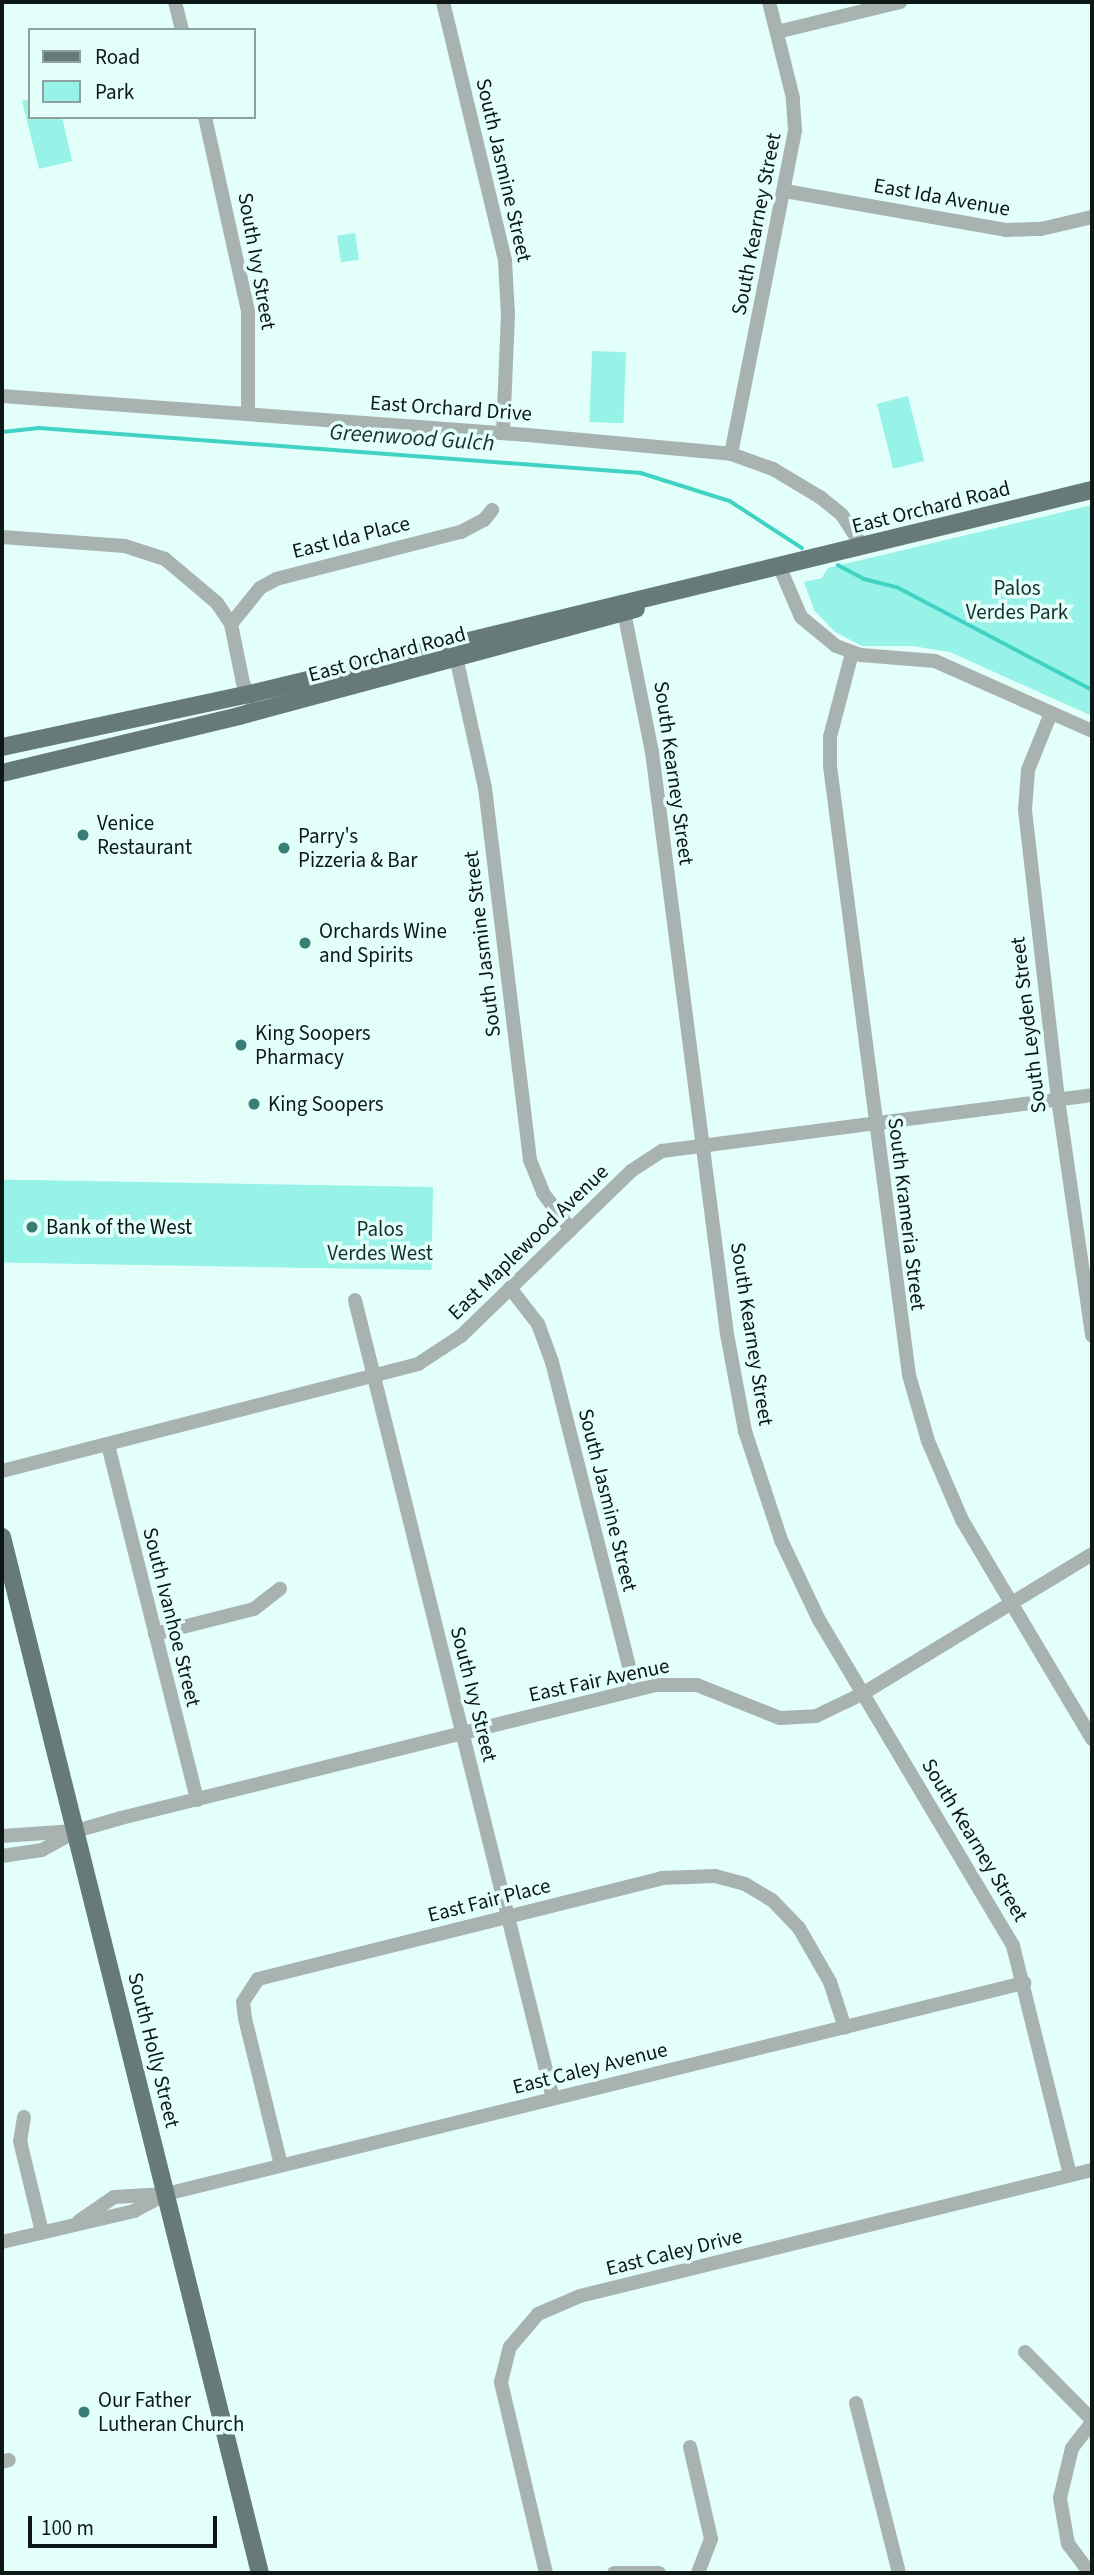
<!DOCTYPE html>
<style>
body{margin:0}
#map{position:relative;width:1094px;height:2575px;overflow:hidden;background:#e3fffa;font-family:"Source Sans 3",sans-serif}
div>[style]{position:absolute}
.green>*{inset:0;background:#97f2e7;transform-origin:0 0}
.stream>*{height:3.5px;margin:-1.75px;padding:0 1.75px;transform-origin:1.75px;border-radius:1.75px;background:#40d3c4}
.minor>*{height:14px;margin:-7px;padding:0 7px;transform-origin:7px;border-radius:7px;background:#a8b3b1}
.major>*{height:18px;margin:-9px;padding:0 9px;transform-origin:9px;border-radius:9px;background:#667a77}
.dots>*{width:19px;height:19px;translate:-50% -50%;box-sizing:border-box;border:4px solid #e3fffa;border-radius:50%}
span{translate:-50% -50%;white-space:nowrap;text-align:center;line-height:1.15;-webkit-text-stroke:7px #e3fffa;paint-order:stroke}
.street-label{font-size:21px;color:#0d1715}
.park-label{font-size:21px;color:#18302d}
.poi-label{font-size:21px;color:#0d1715}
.left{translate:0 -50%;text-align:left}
.water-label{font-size:23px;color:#19312e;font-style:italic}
.frame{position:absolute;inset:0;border:4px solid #0d1715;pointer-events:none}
.legend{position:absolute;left:28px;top:28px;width:228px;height:91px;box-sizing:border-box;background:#e3fffa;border:2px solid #8da29e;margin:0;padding:9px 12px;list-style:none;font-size:21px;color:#0d1715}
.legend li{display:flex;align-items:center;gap:14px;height:35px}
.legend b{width:35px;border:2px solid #8da29e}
.scale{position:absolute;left:28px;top:2516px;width:189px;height:32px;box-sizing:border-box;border:4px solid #0d1715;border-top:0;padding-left:9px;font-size:21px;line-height:24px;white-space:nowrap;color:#0d1715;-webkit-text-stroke:5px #e3fffa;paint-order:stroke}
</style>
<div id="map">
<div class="green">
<i style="clip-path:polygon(30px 99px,30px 117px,62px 117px,72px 161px,39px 169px,22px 101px)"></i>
<i style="left:355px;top:233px;width:27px;height:18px;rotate:82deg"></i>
<i style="left:592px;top:351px;width:34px;height:71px;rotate:2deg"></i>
<i style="left:908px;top:396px;width:67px;height:32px;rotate:76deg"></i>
<i style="clip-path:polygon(1092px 505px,1092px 716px,950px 652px,912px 646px,862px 646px,835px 632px,814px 610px,804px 582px,822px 578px,828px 568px)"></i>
<i style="left:433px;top:1187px;width:83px;height:444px;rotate:91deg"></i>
</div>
<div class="stream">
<i style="left:2px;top:432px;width:37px;rotate:-6deg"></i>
<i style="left:39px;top:428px;width:604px;rotate:4.27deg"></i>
<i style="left:641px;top:473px;width:93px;rotate:17.5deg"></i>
<i style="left:730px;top:501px;width:86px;rotate:33.1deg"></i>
<i style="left:838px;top:565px;width:30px;rotate:28deg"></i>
<i style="left:864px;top:579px;width:34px;rotate:14deg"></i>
<i style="left:897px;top:587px;width:221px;rotate:27.8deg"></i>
</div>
<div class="minor">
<i style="left:175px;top:2px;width:29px;rotate:76deg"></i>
<i style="left:443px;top:2px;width:266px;rotate:76.5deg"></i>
<i style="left:505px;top:261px;width:53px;rotate:86.8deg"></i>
<i style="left:508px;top:314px;width:119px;rotate:92.4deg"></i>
<i style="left:777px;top:32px;width:127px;rotate:-13.7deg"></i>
<i style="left:205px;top:117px;width:199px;rotate:77.5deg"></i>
<i style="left:248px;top:311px;width:103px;rotate:90deg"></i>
<i style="left:785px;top:191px;width:224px;rotate:10deg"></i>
<i style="left:1006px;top:230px;width:35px;rotate:-2deg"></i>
<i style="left:1041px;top:229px;width:52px;rotate:-13.2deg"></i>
<i style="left:2px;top:396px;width:527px;rotate:4.24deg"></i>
<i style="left:528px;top:435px;width:204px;rotate:5.3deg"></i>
<i style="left:731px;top:454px;width:45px;rotate:19.7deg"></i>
<i style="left:773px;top:469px;width:55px;rotate:30.8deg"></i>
<i style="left:820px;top:497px;width:28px;rotate:39deg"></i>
<i style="left:842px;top:515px;width:38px;rotate:57deg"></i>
<i style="left:731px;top:454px;width:330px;rotate:-78.8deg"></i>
<i style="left:795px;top:130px;width:32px;rotate:-94deg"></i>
<i style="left:793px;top:98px;width:99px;rotate:-104deg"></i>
<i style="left:2px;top:537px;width:123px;rotate:4.2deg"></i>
<i style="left:125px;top:546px;width:42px;rotate:18deg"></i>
<i style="left:165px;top:559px;width:68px;rotate:40.2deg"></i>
<i style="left:217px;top:603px;width:25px;rotate:56deg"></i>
<i style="left:231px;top:624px;width:60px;rotate:78.5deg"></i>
<i style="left:243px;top:683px;width:22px;rotate:66deg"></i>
<i style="left:780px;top:568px;width:53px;rotate:66.8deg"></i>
<i style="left:801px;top:617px;width:45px;rotate:39.6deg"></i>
<i style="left:836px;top:646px;width:27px;rotate:20deg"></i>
<i style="left:861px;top:655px;width:74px;rotate:4.6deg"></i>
<i style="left:935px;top:661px;width:172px;rotate:24deg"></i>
<i style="left:622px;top:602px;width:153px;rotate:78.7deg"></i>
<i style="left:652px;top:752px;width:587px;rotate:82.66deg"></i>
<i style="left:727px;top:1334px;width:99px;rotate:79.5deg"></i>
<i style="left:745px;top:1431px;width:115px;rotate:71.7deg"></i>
<i style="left:781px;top:1540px;width:89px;rotate:64.6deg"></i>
<i style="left:819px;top:1620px;width:379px;rotate:59.2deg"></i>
<i style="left:1013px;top:1946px;width:236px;rotate:76deg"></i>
<i style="left:231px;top:624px;width:46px;rotate:-51.1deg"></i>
<i style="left:260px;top:588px;width:18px;rotate:-29deg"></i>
<i style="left:276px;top:579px;width:191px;rotate:-14.3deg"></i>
<i style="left:461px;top:532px;width:26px;rotate:-28deg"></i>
<i style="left:484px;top:520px;width:13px;rotate:-51deg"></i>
<i style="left:454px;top:648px;width:143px;rotate:77.5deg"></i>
<i style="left:485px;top:788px;width:375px;rotate:83.1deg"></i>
<i style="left:530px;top:1160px;width:35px;rotate:68deg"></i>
<i style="left:543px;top:1193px;width:46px;rotate:52.9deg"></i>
<i style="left:852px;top:653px;width:87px;rotate:104.7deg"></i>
<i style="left:830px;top:737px;width:29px;rotate:90deg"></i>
<i style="left:830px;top:766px;width:614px;rotate:82.61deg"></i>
<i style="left:909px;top:1375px;width:69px;rotate:73.9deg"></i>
<i style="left:928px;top:1441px;width:86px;rotate:66.7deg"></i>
<i style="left:962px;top:1520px;width:255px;rotate:59.3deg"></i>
<i style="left:1051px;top:713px;width:61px;rotate:112deg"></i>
<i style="left:1028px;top:770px;width:40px;rotate:94.3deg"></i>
<i style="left:1025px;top:810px;width:291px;rotate:83.5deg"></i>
<i style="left:1058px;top:1099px;width:239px;rotate:81.8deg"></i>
<i style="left:510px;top:1288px;width:46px;rotate:52.1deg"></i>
<i style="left:538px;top:1324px;width:40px;rotate:69.8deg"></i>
<i style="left:552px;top:1362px;width:338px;rotate:75.8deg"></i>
<i style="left:355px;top:1300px;width:822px;rotate:76.07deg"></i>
<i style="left:108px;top:1445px;width:366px;rotate:75.9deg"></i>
<i style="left:2px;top:1471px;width:430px;rotate:-14.4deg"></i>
<i style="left:418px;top:1364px;width:51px;rotate:-33.1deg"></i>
<i style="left:461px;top:1336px;width:237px;rotate:-44.1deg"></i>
<i style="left:631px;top:1171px;width:37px;rotate:-33deg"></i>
<i style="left:662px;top:1151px;width:434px;rotate:-7.4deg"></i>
<i style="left:155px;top:1634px;width:102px;rotate:-14.2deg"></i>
<i style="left:254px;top:1609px;width:33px;rotate:-38deg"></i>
<i style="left:2px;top:1836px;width:73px;rotate:-3.9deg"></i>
<i style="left:2px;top:1856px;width:40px;rotate:-8.5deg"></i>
<i style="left:42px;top:1850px;width:39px;rotate:-29deg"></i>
<i style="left:76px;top:1831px;width:47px;rotate:-16.1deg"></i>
<i style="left:121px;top:1818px;width:551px;rotate:-13.96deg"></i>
<i style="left:656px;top:1685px;width:41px"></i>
<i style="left:697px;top:1685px;width:89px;rotate:21.7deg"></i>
<i style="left:780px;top:1718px;width:36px;rotate:-3deg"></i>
<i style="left:816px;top:1716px;width:51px;rotate:-25.6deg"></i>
<i style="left:862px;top:1694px;width:269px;rotate:-31.3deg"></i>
<i style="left:24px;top:2117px;width:24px;rotate:99deg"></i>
<i style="left:20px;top:2141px;width:94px;rotate:76.4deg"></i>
<i style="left:281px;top:2165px;width:151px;rotate:-103.8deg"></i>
<i style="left:245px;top:2018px;width:16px;rotate:-97deg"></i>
<i style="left:243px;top:2002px;width:27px;rotate:-57deg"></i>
<i style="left:258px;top:1979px;width:416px;rotate:-14deg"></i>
<i style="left:662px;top:1878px;width:53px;rotate:-2.2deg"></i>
<i style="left:715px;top:1876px;width:31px;rotate:15deg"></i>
<i style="left:745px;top:1884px;width:31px;rotate:31deg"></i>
<i style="left:772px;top:1900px;width:39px;rotate:46deg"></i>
<i style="left:799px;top:1928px;width:62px;rotate:60.1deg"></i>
<i style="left:830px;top:1982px;width:48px;rotate:71.9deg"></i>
<i style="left:79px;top:2221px;width:42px;rotate:-34.4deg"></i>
<i style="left:114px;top:2197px;width:52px;rotate:-3.3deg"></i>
<i style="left:2px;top:2242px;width:136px;rotate:-13.2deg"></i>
<i style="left:134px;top:2211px;width:36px;rotate:-28deg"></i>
<i style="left:166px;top:2194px;width:884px;rotate:-13.82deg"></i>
<i style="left:1025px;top:2352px;width:95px;rotate:45.4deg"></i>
<i style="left:856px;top:2403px;width:175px;rotate:75.8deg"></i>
<i style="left:690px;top:2447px;width:94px;rotate:77.1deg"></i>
<i style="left:711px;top:2539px;width:36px;rotate:111deg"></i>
<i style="left:2px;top:2462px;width:7px;rotate:-16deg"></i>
<i style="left:546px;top:2573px;width:196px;rotate:-103.3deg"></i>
<i style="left:501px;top:2382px;width:36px;rotate:-76deg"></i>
<i style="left:510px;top:2347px;width:43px;rotate:-49.7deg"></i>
<i style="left:538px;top:2314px;width:46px;rotate:-23.2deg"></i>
<i style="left:580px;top:2296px;width:527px;rotate:-13.83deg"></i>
<i style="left:614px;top:2573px;width:45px"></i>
<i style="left:1090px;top:2573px;width:36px;rotate:-127deg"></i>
<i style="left:1068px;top:2544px;width:47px;rotate:-99.9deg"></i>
<i style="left:1060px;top:2498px;width:51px;rotate:-76.5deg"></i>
<i style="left:1072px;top:2448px;width:33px;rotate:-52deg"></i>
</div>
<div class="major">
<i style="left:2px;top:747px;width:254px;rotate:-12.1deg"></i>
<i style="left:250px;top:694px;width:866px;rotate:-13.62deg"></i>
<i style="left:2px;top:773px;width:244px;rotate:-13.5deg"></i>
<i style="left:239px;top:716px;width:411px;rotate:-15.1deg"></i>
<i style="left:2px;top:1537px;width:1068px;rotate:76.02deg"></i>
</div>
<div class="dots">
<i style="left:83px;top:835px;background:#387e76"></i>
<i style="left:284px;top:848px;background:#387e76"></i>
<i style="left:305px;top:943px;background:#387e76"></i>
<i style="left:241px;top:1045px;background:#387e76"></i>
<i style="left:254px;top:1104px;background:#387e76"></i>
<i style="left:32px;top:1227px;background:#387e76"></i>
<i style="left:84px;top:2412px;background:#387e76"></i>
</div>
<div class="street-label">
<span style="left:504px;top:170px;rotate:77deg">South Jasmine Street</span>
<span style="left:942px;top:197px;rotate:10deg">East Ida Avenue</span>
<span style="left:756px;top:224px;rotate:-79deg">South Kearney Street</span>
<span style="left:257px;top:261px;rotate:80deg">South Ivy Street</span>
<span style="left:451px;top:408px;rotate:4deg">East Orchard Drive</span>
<span style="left:931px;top:507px;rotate:-14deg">East Orchard Road</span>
<span style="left:351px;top:537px;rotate:-14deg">East Ida Place</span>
<span style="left:387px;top:654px;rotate:-15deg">East Orchard Road</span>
<span style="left:674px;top:773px;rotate:82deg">South Kearney Street</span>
<span style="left:482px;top:944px;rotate:-97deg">South Jasmine Street</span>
<span style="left:1028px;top:1025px;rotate:-97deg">South Leyden Street</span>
<span style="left:907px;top:1214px;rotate:83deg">South Krameria Street</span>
<span style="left:528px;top:1242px;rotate:-44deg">East Maplewood Avenue</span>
<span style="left:752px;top:1334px;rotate:81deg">South Kearney Street</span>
<span style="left:608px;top:1500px;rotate:76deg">South Jasmine Street</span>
<span style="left:172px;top:1617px;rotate:76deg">South Ivanhoe Street</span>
<span style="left:599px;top:1680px;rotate:-12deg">East Fair Avenue</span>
<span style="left:474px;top:1694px;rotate:76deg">South Ivy Street</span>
<span style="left:975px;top:1840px;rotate:59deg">South Kearney Street</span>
<span style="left:489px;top:1900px;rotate:-14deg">East Fair Place</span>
<span style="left:154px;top:2050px;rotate:76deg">South Holly Street</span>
<span style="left:590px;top:2068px;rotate:-14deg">East Caley Avenue</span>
<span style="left:674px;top:2252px;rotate:-14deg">East Caley Drive</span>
</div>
<div class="park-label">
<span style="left:1017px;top:600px">Palos<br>Verdes Park</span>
<span style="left:380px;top:1241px">Palos<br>Verdes West</span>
</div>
<div class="poi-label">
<span class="left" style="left:97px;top:835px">Venice<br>Restaurant</span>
<span class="left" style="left:298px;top:848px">Parry's<br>Pizzeria &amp; Bar</span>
<span class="left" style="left:319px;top:943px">Orchards Wine<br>and Spirits</span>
<span class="left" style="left:255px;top:1045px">King Soopers<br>Pharmacy</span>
<span class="left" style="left:268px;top:1104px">King Soopers</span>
<span class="left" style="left:46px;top:1227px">Bank of the West</span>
<span class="left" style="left:98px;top:2412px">Our Father<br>Lutheran Church</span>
</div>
<div class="water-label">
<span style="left:412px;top:438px;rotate:4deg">Greenwood Gulch</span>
</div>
<div class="frame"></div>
<ul class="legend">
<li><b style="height:9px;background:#667a77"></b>Road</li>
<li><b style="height:19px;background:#97f2e7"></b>Park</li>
</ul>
<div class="scale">100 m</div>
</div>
